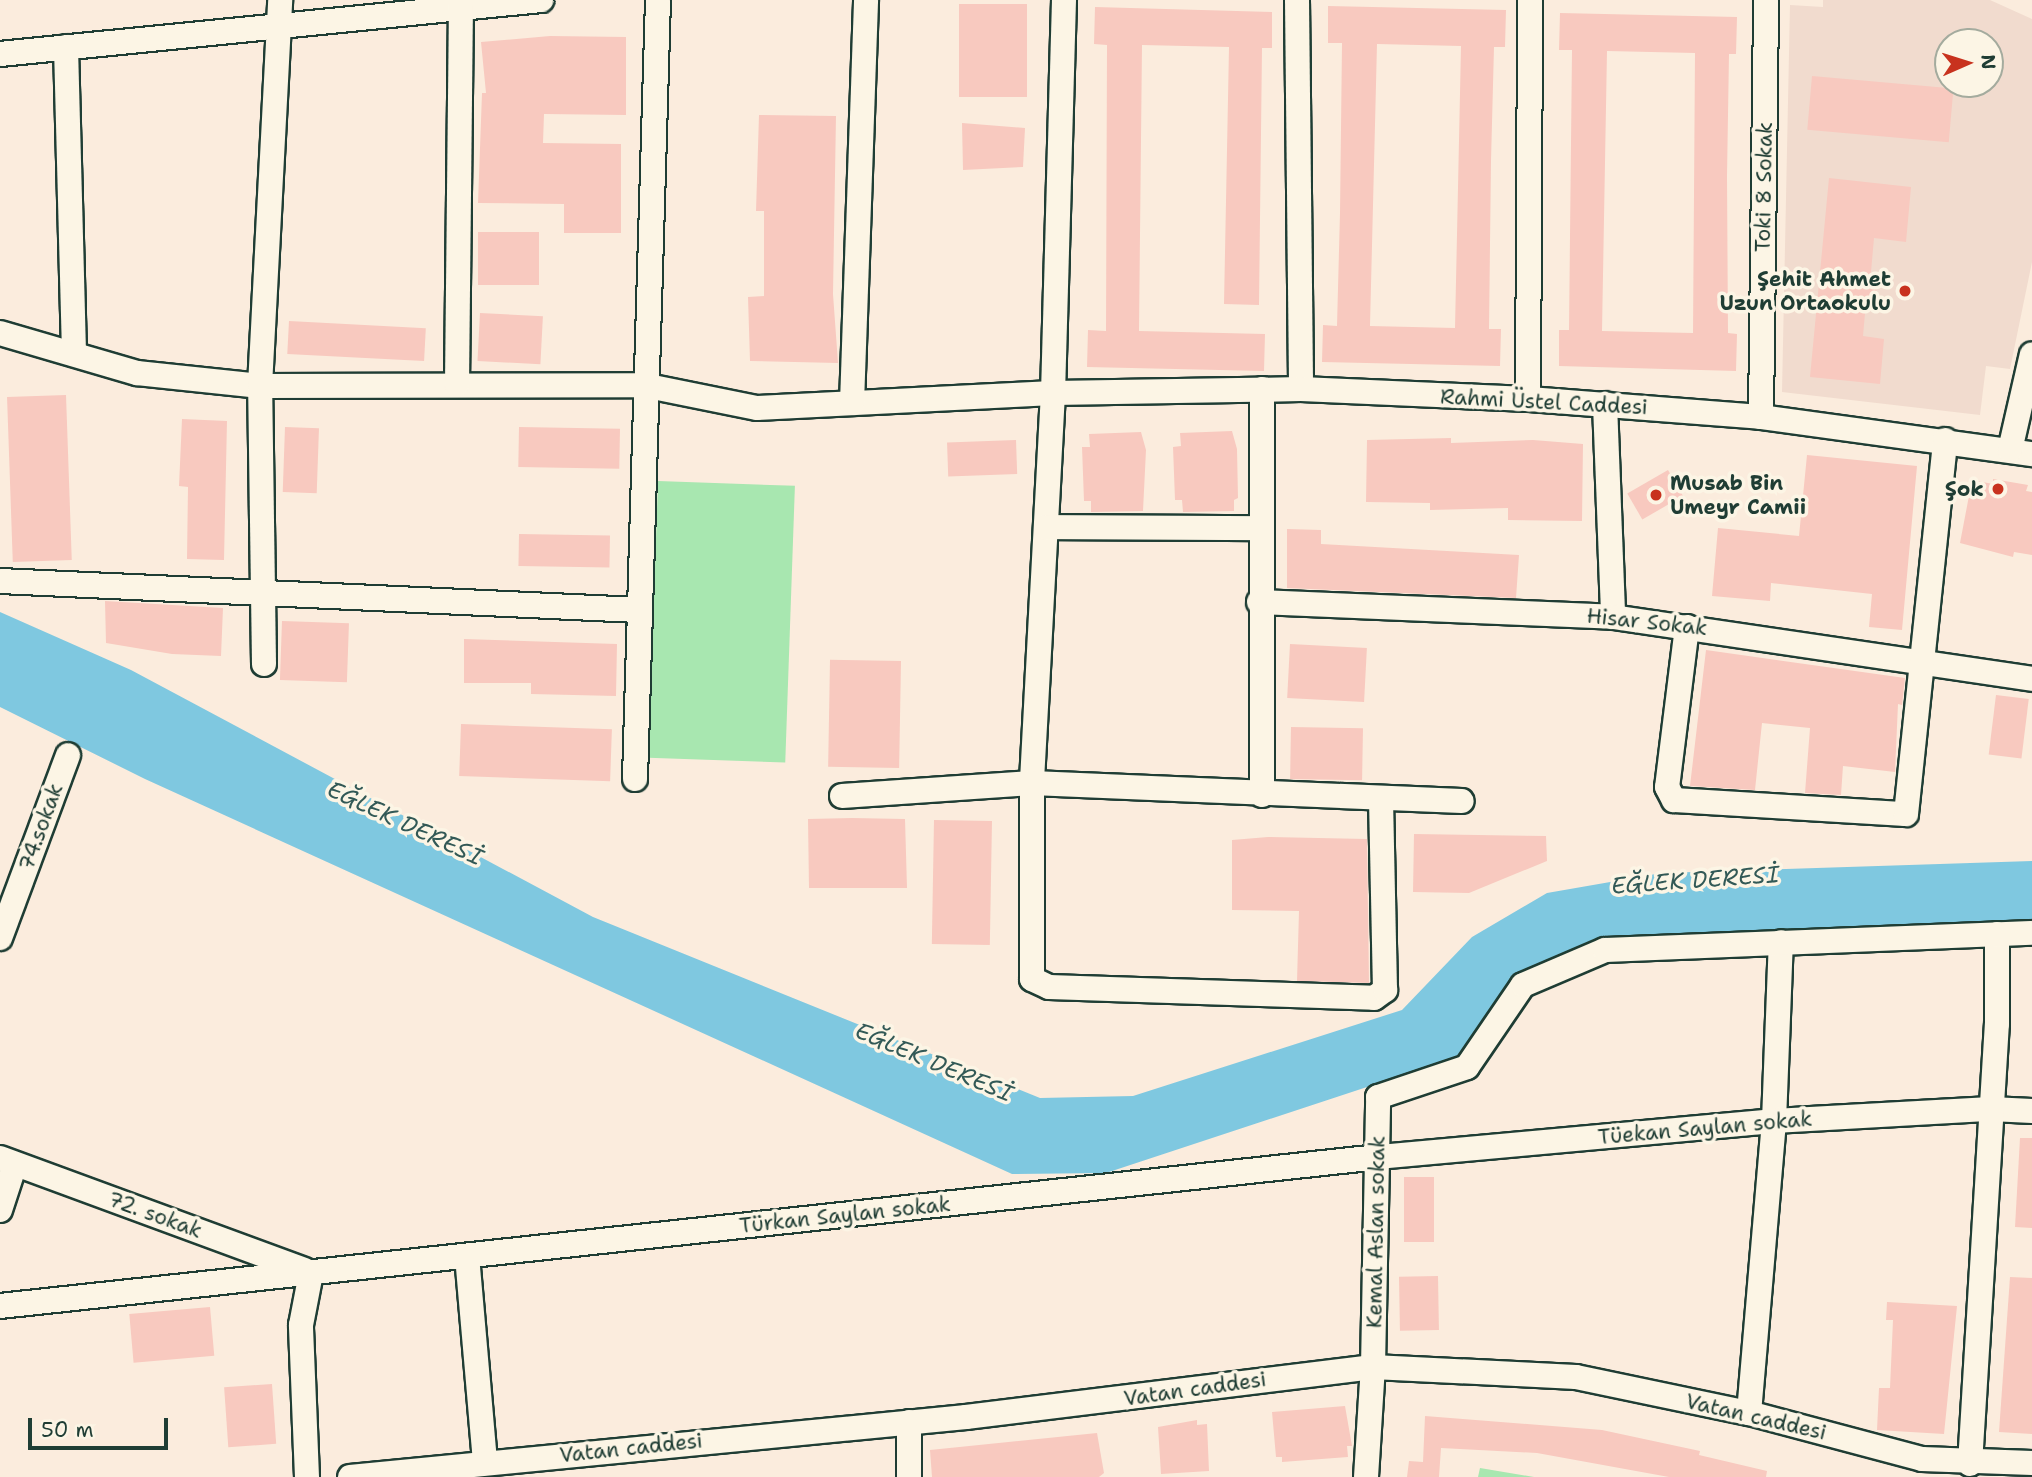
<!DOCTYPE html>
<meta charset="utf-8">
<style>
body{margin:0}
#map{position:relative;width:2032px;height:1477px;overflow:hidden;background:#fbecdd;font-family:"Shantell Sans",sans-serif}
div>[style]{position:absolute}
.built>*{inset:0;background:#f1dbce}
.green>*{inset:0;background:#a8e7b0;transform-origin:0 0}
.water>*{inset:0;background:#7fc8e0}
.building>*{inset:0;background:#f8c9bf;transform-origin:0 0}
.roads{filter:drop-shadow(2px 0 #1f3d34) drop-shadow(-2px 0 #1f3d34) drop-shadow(0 2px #1f3d34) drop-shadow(0 -2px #1f3d34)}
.minor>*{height:24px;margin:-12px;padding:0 12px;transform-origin:12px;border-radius:12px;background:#fcf5e5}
.dots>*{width:19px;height:19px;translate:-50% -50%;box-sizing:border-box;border:4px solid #fcf5e5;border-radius:50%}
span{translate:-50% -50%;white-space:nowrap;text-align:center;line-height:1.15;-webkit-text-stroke:7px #fcf5e5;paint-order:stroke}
.street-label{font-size:21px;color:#1f3d34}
.poi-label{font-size:21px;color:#1f3d34;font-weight:700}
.right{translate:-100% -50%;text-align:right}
.left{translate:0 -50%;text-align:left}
.water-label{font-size:23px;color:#325956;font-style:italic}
.north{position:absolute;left:1934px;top:28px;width:70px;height:70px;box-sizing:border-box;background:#fcf5e5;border:2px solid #a4ab9e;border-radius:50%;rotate:87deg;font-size:19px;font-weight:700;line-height:28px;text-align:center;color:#1f3d34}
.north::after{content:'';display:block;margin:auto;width:24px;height:32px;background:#c8321e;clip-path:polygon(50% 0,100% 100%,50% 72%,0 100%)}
.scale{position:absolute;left:28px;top:1418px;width:140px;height:32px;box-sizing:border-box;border:4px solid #1f3d34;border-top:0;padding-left:9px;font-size:21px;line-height:24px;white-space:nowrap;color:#1f3d34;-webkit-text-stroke:5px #fcf5e5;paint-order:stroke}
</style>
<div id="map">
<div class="built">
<i style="clip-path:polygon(evenodd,1823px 0,1990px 0,2032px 19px,2032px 262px,2010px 369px,1986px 366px,1980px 415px,1782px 392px,1790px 5px,1823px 7px,1823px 0,1948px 42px,1990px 42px,1990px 84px,1948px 84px,1948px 42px)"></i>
</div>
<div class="green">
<i style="left:658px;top:481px;width:137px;height:277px;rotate:2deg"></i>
<i style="clip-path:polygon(1480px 1468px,1534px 1477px,1478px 1477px)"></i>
</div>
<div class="water">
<i style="clip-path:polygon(0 612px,131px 670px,593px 917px,1040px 1098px,1133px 1096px,1402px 1010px,1472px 937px,1547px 893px,1662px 873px,2032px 861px,2032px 925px,1700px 937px,1518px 979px,1461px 1056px,1106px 1173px,1012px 1174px,145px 779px,0 707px)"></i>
</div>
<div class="building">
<i style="left:959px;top:4px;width:68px;height:93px"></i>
<i style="clip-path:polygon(evenodd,1328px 6px,1506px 10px,1505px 47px,1494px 47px,1491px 161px,1489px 329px,1501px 329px,1500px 366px,1322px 362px,1323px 325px,1337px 326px,1340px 213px,1342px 43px,1328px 43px,1328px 6px,1377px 44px,1461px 46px,1455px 328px,1370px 326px,1377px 44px)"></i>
<i style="clip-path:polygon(1095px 7px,1272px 12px,1272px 48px,1262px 48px,1259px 305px,1224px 304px,1229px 47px,1142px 45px,1139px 331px,1265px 334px,1264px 371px,1087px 367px,1088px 330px,1106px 331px,1107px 45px,1094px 44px)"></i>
<i style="clip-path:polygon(evenodd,1560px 13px,1737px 17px,1736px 54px,1729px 54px,1727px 176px,1728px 333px,1737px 334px,1736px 371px,1559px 366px,1559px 330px,1569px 330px,1572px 50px,1559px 50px,1560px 13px,1607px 51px,1695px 53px,1693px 333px,1602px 331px,1607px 51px)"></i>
<i style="clip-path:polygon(550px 36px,626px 37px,626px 115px,544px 114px,543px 143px,621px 144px,621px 233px,564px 233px,564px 204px,478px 203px,482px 93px,486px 93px,481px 42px)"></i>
<i style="left:1812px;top:76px;width:142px;height:54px;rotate:5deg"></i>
<i style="clip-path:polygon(759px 115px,836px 116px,833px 294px,838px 363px,750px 361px,748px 297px,764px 296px,764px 211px,756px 211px)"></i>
<i style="clip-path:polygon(962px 123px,1025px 128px,1023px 167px,963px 170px)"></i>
<i style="clip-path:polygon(1829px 178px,1911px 187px,1906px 242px,1874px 238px,1871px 272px,1878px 273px,1875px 303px,1866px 302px,1863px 336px,1884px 339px,1880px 384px,1810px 377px)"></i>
<i style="left:478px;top:232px;width:61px;height:53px"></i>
<i style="left:480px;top:313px;width:63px;height:48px;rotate:3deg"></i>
<i style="left:289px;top:321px;width:137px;height:33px;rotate:3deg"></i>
<i style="left:66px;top:395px;width:165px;height:59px;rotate:88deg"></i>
<i style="clip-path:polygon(182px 419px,227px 421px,224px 560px,187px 559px,188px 487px,179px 486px)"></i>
<i style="left:285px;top:427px;width:34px;height:65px;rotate:2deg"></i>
<i style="left:519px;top:427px;width:101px;height:40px;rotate:1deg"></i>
<i style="clip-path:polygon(1232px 431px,1237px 449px,1238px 498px,1234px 500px,1234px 511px,1183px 512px,1182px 500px,1175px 500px,1173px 447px,1181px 446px,1180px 433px)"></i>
<i style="clip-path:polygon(1141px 432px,1146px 450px,1143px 511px,1091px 512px,1091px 501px,1084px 501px,1082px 447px,1090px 447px,1089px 434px)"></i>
<i style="clip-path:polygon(1451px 438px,1451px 443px,1533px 440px,1583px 444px,1582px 521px,1508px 520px,1508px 508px,1430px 510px,1430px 503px,1366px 502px,1367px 440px)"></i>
<i style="left:1016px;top:440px;width:34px;height:69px;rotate:88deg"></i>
<i style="clip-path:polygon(1807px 455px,1917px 466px,1902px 630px,1869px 627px,1872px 594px,1771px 583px,1770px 601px,1712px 596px,1718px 528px,1799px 536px)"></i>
<i style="left:1668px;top:470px;width:30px;height:47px;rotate:60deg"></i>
<i style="clip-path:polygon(1993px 479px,2028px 485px,2026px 491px,2032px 492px,2032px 555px,2014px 552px,2013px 557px,1960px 543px,1972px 480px,1993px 484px)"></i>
<i style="clip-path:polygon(1287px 529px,1321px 530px,1321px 544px,1519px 555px,1516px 598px,1287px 588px)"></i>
<i style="left:519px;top:534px;width:91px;height:32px;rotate:1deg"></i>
<i style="clip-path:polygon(105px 601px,223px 608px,221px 656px,172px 654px,106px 643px)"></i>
<i style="left:282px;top:621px;width:67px;height:59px;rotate:2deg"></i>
<i style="clip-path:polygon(464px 639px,617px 644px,616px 696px,531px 694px,531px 683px,464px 683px)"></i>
<i style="left:1290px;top:644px;width:77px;height:54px;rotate:3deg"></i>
<i style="clip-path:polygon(1706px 650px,1905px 678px,1902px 705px,1898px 704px,1895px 772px,1843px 766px,1841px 795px,1805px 793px,1810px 728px,1762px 723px,1755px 790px,1690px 786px)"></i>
<i style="left:901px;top:661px;width:107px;height:71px;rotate:91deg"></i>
<i style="left:1996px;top:695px;width:33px;height:60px;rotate:7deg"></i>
<i style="left:461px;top:724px;width:151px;height:52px;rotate:2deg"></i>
<i style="left:1291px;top:727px;width:72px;height:52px;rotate:1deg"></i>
<i style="clip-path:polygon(852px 818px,905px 819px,907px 888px,809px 888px,808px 819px)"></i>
<i style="left:934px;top:820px;width:58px;height:124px;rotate:1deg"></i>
<i style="clip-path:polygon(1414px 834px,1546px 836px,1547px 861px,1469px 893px,1413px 892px)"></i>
<i style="clip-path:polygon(1268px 837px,1367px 839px,1369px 983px,1297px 981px,1299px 911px,1232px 910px,1232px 840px)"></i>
<i style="clip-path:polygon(2020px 1138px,2032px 1138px,2032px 1228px,2015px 1227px)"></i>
<i style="left:1404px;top:1177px;width:30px;height:65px"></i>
<i style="left:1438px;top:1276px;width:54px;height:39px;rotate:89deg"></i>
<i style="clip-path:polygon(2010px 1277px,2032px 1278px,2032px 1434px,1999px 1432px)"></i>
<i style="clip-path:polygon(1887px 1302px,1957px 1306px,1944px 1434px,1877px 1430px,1879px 1388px,1890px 1388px,1893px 1320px,1886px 1320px)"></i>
<i style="left:210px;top:1307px;width:49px;height:81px;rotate:85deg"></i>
<i style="left:272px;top:1384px;width:60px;height:48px;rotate:86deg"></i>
<i style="clip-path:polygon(1345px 1406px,1352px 1446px,1347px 1446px,1348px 1457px,1282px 1462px,1282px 1457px,1276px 1457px,1272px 1412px)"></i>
<i style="clip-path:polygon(1425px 1416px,1602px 1430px,1700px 1451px,1699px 1455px,1767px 1471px,1766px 1477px,1669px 1477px,1537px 1453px,1441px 1448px,1439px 1477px,1407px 1477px,1409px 1461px,1423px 1462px)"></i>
<i style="clip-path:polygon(1197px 1420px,1197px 1425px,1207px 1424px,1209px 1471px,1161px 1474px,1158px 1427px)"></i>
<i style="clip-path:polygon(1097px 1433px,1104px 1473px,1099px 1477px,932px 1477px,930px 1450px)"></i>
</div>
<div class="roads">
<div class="minor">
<i style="left:1064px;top:0;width:393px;rotate:91.6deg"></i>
<i style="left:1053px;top:393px;width:391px;rotate:93.1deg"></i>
<i style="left:1032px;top:783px;width:196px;rotate:90deg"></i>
<i style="left:1032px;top:979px;width:19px;rotate:25deg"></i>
<i style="left:1049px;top:987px;width:325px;rotate:1.9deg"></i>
<i style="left:1374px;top:998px;width:14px;rotate:-36deg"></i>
<i style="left:1385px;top:990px;width:189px;rotate:-91.2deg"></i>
<i style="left:1297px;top:0;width:389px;rotate:89.4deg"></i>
<i style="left:66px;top:47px;width:307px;rotate:88.5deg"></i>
<i style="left:0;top:54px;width:544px;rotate:-5.7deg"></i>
<i style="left:0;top:333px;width:143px;rotate:16.3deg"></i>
<i style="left:137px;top:373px;width:124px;rotate:6deg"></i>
<i style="left:260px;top:386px;width:383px;rotate:-0.1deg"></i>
<i style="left:643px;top:385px;width:116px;rotate:11.4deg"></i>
<i style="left:757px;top:408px;width:296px;rotate:-2.9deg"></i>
<i style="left:1053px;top:393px;width:248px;rotate:-0.9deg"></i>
<i style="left:1301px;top:389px;width:227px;rotate:2.5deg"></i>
<i style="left:1528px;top:399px;width:234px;rotate:4.4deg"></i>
<i style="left:1761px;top:417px;width:274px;rotate:7.8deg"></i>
<i style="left:457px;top:384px;width:384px;rotate:-89.4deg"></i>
<i style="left:1528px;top:399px;width:399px;rotate:-89.7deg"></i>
<i style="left:852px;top:403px;width:403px;rotate:-88deg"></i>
<i style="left:1605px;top:404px;width:213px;rotate:87.8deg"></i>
<i style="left:1761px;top:417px;width:417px;rotate:-89.3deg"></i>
<i style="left:2010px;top:450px;width:98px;rotate:-77.1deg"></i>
<i style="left:1046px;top:527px;width:215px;rotate:0.3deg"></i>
<i style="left:0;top:581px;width:639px;rotate:2.6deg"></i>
<i style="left:1259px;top:602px;width:354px;rotate:2.4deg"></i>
<i style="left:1613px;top:617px;width:424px;rotate:8.4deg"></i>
<i style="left:1687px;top:627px;width:161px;rotate:97.1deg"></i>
<i style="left:1667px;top:787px;width:15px;rotate:62deg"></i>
<i style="left:1674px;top:800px;width:232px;rotate:3.5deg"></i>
<i style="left:1906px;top:814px;width:376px;rotate:-84deg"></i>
<i style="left:264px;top:664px;width:278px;rotate:-90.8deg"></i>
<i style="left:260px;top:386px;width:387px;rotate:-87deg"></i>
<i style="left:635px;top:779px;width:779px;rotate:-88.31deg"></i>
<i style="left:1262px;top:795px;width:406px;rotate:-90deg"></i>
<i style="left:842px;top:796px;width:190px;rotate:-3.9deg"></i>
<i style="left:1032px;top:783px;width:430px;rotate:2.4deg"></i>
<i style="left:0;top:938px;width:195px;rotate:-69.6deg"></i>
<i style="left:0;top:1158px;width:324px;rotate:20.2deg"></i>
<i style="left:0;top:1210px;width:48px;rotate:-71.9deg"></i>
<i style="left:467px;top:1256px;width:208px;rotate:85deg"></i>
<i style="left:0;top:1306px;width:1386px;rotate:-6.17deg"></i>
<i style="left:1378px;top:1157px;width:398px;rotate:-5.2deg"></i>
<i style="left:1774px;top:1121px;width:217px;rotate:-3.2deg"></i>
<i style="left:1991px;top:1109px;width:41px;rotate:2.8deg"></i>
<i style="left:1749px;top:1413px;width:293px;rotate:-85.1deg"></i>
<i style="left:1774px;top:1121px;width:179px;rotate:-87.8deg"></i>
<i style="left:1970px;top:1464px;width:441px;rotate:-86.5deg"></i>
<i style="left:1997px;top:1024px;width:90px;rotate:-90deg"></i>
<i style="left:307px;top:1477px;width:152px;rotate:-92.3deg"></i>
<i style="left:301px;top:1325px;width:53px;rotate:-79.1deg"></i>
<i style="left:350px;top:1477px;width:619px;rotate:-5.56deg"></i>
<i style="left:966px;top:1417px;width:410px;rotate:-7deg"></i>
<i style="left:1373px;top:1367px;width:203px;rotate:2.8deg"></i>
<i style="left:1576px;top:1377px;width:177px;rotate:11.8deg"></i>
<i style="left:1749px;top:1413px;width:179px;rotate:14.9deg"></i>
<i style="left:1922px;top:1459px;width:110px;rotate:2.1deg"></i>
<i style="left:909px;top:1477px;width:55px;rotate:-90deg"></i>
<i style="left:1366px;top:1477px;width:110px;rotate:-86.4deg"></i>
<i style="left:1373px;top:1367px;width:270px;rotate:-88.9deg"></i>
<i style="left:1378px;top:1097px;width:94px;rotate:-18.6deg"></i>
<i style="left:1467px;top:1067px;width:99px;rotate:-55.7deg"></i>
<i style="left:1523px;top:985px;width:89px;rotate:-23.1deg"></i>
<i style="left:1605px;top:950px;width:427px;rotate:-2.3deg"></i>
</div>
</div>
<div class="dots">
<i style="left:1905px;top:291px;background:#c8321e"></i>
<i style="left:1998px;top:489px;background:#c8321e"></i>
<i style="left:1656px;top:495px;background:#c8321e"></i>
</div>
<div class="street-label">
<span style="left:1764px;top:187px;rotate:-89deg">Toki 8 Sokak</span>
<span style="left:1544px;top:402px;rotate:3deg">Rahmi Üstel Caddesi</span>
<span style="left:1647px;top:622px;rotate:6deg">Hisar Sokak</span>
<span style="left:41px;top:827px;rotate:-70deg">74.sokak</span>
<span style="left:1705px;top:1128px;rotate:-5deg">Tüekan Saylan sokak</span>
<span style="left:155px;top:1215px;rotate:20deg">72. sokak</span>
<span style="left:845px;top:1215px;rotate:-6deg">Türkan Saylan sokak</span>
<span style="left:1376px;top:1232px;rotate:-89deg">Kemal Aslan sokak</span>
<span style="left:1195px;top:1389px;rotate:-8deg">Vatan caddesi</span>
<span style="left:1756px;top:1417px;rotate:13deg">Vatan caddesi</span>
<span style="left:631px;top:1448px;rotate:-6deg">Vatan caddesi</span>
</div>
<div class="poi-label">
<span class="right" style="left:1891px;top:291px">Şehit Ahmet<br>Uzun Ortaokulu</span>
<span class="left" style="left:1670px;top:495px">Musab Bin<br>Umeyr Camii</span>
<span class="right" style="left:1984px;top:489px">Şok</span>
</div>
<div class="water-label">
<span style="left:405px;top:823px;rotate:25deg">EĞLEK DERESİ</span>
<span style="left:1695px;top:880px;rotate:-4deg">EĞLEK DERESİ</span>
<span style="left:934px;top:1062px;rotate:23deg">EĞLEK DERESİ</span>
</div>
<div class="north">N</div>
<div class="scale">50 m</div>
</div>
